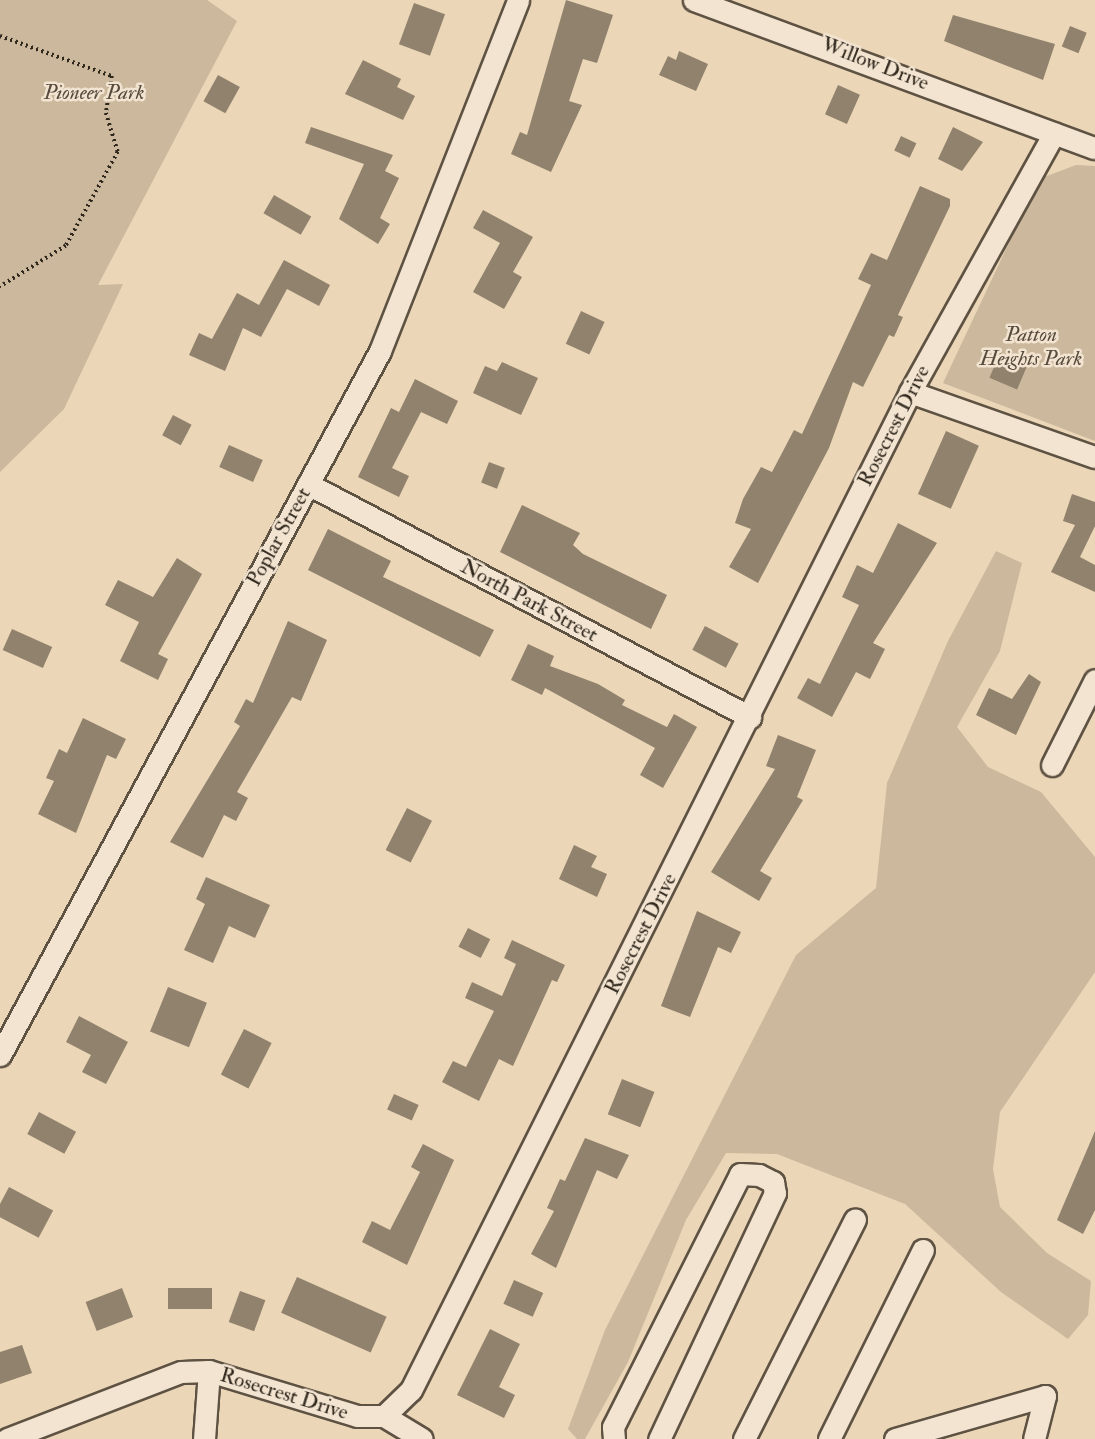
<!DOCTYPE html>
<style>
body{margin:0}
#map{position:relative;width:1095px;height:1439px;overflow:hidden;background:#ebd6b7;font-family:"IM FELL Double Pica",serif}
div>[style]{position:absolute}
.green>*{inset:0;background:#cbb89d}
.building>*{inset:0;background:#91826d;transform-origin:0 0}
.path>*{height:3.5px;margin-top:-1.75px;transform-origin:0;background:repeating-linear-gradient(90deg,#2f261c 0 2px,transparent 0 5.5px)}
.roads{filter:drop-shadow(2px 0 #5e5243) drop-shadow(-2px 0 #5e5243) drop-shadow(0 2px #5e5243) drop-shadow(0 -2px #5e5243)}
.minor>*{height:21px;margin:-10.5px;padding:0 10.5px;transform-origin:10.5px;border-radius:10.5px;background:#f2e4d0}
span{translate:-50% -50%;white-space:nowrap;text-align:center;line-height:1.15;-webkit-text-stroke:5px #f2e4d0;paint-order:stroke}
.street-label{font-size:21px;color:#2f261c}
.park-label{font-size:21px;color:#564a3c;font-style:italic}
</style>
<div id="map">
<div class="green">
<i style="clip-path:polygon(0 0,207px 0,237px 21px,98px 285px,123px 284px,64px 409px,0 472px)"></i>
<i style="clip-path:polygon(1076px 165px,1095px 166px,1095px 441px,943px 383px,1039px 179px)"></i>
<i style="clip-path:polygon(996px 551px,1022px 563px,1000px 651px,957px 727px,988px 767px,1041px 792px,1095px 857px,1095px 972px,1000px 1112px,993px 1169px,1000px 1207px,1047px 1253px,1091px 1281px,1088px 1315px,1068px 1339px,1001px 1292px,905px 1204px,777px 1154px,726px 1153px,686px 1220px,628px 1362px,585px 1439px,577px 1439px,568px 1429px,605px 1330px,796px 955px,876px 888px,887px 783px,948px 641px)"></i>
</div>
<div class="building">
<i style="clip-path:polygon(566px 0,613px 15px,597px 63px,583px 59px,569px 101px,582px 105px,551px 172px,511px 154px,520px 132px,527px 135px)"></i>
<i style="left:414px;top:3px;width:33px;height:44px;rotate:20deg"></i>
<i style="clip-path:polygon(953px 15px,1055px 44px,1043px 80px,944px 41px)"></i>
<i style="left:1070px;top:26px;width:18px;height:22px;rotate:22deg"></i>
<i style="clip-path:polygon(679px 51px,708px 64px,696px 91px,659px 75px,668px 56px,676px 60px)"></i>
<i style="clip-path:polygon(363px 60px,401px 79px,397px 87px,415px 96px,403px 120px,345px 94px)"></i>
<i style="left:218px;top:75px;width:25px;height:30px;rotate:29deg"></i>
<i style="left:838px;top:85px;width:24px;height:32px;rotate:24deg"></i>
<i style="clip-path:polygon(311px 127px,393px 155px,385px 171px,399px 178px,380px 218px,390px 224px,378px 244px,339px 219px,364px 164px,305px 143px)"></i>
<i style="clip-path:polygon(953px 127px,983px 142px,962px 171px,938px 159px)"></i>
<i style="left:901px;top:136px;width:17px;height:16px;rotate:25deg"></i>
<i style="clip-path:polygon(920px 186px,950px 199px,950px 206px,898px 315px,903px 317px,894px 337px,889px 335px,863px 387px,853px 382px,829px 448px,758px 583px,729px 567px,751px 529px,735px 523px,743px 499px,761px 467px,772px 472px,794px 430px,802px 434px,871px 285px,858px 279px,871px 253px,887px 260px)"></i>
<i style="left:274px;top:195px;width:43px;height:21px;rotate:30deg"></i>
<i style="clip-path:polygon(483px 210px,533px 237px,513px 272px,522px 277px,504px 309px,473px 292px,500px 243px,473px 228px)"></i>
<i style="clip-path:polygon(284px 260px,330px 285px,319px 306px,287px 289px,261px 337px,243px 328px,225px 371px,189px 355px,199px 333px,212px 339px,237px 293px,259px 305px)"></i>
<i style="left:581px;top:311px;width:26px;height:36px;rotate:25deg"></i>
<i style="left:1000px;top:353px;width:30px;height:27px;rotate:23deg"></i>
<i style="clip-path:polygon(502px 362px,538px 378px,521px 415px,473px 393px,485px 366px,497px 371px)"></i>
<i style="clip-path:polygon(415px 379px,458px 401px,447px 424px,421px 412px,392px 468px,409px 476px,399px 497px,358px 477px,391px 408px,399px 412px)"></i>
<i style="left:173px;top:415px;width:21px;height:23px;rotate:28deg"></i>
<i style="left:946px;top:431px;width:36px;height:69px;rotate:24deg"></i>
<i style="left:229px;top:445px;width:37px;height:24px;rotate:24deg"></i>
<i style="left:489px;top:462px;width:17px;height:22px;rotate:21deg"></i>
<i style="clip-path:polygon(1072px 494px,1095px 502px,1095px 526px,1080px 557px,1095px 565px,1095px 592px,1051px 572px,1075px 525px,1063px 521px)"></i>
<i style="clip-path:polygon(522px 505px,580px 533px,573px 545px,583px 554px,667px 595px,651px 629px,500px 552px)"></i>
<i style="clip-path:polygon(898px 523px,937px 543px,873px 643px,885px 649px,870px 679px,856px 672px,832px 717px,797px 698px,808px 678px,820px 684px,859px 605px,842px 597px,857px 565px,873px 573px)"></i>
<i style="clip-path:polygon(328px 529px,391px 561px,383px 577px,494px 630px,480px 657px,308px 570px)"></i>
<i style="clip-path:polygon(177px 558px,202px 574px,158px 654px,168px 659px,158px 680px,120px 661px,139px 622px,105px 605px,118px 580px,153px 597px)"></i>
<i style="clip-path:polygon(288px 621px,327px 640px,301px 701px,292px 697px,237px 792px,248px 798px,236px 821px,224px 815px,203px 858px,170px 842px,240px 726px,234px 722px,246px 699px,253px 703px)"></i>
<i style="left:705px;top:626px;width:38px;height:27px;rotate:28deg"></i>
<i style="left:12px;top:629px;width:44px;height:23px;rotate:24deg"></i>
<i style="clip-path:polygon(528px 644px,554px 656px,550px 666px,598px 684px,625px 700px,622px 705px,667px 727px,674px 714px,697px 727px,663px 788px,640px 775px,655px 748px,545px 688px,542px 695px,511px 680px)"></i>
<i style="clip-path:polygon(1029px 674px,1041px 682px,1016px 735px,976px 715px,989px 688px,1012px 699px)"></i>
<i style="clip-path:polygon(83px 718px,126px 739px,116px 759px,107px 755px,76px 833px,38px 814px,54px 781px,46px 778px,59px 749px,67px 753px)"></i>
<i style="clip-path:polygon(778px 735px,816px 750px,797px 797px,803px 800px,760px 871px,772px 878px,759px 901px,711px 872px,775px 769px,766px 766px)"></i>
<i style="left:407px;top:808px;width:28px;height:47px;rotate:27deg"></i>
<i style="clip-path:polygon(574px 845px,597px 856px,591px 867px,607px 874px,597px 897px,559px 879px)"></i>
<i style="clip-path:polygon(206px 877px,270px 905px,255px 938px,229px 926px,213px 963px,184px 950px,205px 904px,196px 899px)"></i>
<i style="clip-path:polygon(697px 911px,741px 932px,731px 953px,718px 947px,690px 1017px,661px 1006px)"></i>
<i style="left:468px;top:928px;width:25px;height:21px;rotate:27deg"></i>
<i style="clip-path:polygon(512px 940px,565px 965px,557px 982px,552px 980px,513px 1066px,499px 1059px,479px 1101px,442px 1082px,453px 1061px,466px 1067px,494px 1011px,465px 998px,472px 982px,502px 996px,516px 964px,504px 958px)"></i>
<i style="left:168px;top:987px;width:42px;height:48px;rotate:22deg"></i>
<i style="clip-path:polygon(79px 1016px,128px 1042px,106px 1084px,82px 1072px,91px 1055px,66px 1042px)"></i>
<i style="left:244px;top:1029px;width:31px;height:51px;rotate:27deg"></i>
<i style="left:622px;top:1079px;width:35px;height:38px;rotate:22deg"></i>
<i style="left:394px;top:1094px;width:27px;height:17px;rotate:24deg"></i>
<i style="left:39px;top:1112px;width:42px;height:25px;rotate:28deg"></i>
<i style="clip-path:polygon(1095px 1131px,1095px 1210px,1083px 1234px,1057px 1220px)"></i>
<i style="clip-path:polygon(585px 1138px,629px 1155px,617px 1179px,597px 1170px,556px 1268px,531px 1254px,554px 1211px,547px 1208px,560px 1179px,565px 1181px)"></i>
<i style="clip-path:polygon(423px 1144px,454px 1160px,407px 1265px,362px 1242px,372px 1221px,390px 1230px,420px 1172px,411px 1167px)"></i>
<i style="left:9px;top:1187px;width:50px;height:31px;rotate:28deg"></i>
<i style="left:297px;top:1277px;width:98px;height:39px;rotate:24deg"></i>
<i style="left:514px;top:1280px;width:32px;height:26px;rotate:24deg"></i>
<i style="left:122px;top:1288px;width:31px;height:39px;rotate:69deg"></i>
<i style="left:168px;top:1288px;width:44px;height:21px"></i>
<i style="left:240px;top:1291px;width:27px;height:33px;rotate:20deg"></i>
<i style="clip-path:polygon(490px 1329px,520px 1344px,499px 1387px,515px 1395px,504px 1418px,457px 1395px)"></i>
<i style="clip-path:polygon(22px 1345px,32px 1373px,0 1384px,0 1352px)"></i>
</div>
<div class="path">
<i style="left:0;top:36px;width:119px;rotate:19.7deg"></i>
<i style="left:112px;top:76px;width:37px;rotate:99deg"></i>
<i style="left:106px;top:113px;width:41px;rotate:72.9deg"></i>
<i style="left:118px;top:152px;width:107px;rotate:119deg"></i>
<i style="left:66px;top:246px;width:78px;rotate:148.2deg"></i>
</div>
<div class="roads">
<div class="minor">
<i style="left:694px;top:0;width:427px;rotate:20.3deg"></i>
<i style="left:910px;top:392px;width:196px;rotate:19.4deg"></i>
<i style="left:308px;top:484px;width:500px;rotate:27.8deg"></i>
<i style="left:1052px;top:765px;width:95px;rotate:-63.2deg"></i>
<i style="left:0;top:1055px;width:800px;rotate:-61.64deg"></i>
<i style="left:380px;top:351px;width:377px;rotate:-68.5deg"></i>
<i style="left:384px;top:1416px;width:44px;rotate:31.2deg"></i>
<i style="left:7px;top:1439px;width:186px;rotate:-21.1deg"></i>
<i style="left:181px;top:1372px;width:28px;rotate:-2deg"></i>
<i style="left:209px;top:1371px;width:155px;rotate:16.9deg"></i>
<i style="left:357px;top:1416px;width:27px"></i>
<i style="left:384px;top:1416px;width:37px;rotate:-44deg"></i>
<i style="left:411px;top:1390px;width:1116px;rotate:-63.43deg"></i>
<i style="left:910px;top:392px;width:296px;rotate:-60.9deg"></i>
<i style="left:204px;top:1439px;width:68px;rotate:-85.8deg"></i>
<i style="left:614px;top:1439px;width:12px;rotate:-95deg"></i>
<i style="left:613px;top:1427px;width:283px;rotate:-63.3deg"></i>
<i style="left:740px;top:1174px;width:19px;rotate:3deg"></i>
<i style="left:759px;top:1175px;width:16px;rotate:27deg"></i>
<i style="left:773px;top:1182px;width:11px;rotate:80deg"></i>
<i style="left:775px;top:1193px;width:272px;rotate:115.2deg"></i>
<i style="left:744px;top:1439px;width:246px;rotate:-63.2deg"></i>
<i style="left:829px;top:1439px;width:211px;rotate:-63.6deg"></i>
<i style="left:895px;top:1439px;width:156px;rotate:-16deg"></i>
<i style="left:1045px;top:1396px;width:44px;rotate:104.3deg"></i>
</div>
</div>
<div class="street-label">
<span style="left:875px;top:64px;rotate:21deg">Willow Drive</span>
<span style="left:894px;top:426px;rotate:-63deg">Rosecrest Drive</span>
<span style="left:279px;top:537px;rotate:-61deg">Poplar Street</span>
<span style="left:529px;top:601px;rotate:28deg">North Park Street</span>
<span style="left:641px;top:934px;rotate:-63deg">Rosecrest Drive</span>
<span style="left:284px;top:1394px;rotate:17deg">Rosecrest Drive</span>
</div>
<div class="park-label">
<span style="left:94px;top:93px">Pioneer Park</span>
<span style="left:1031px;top:347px">Patton<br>Heights Park</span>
</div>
</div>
